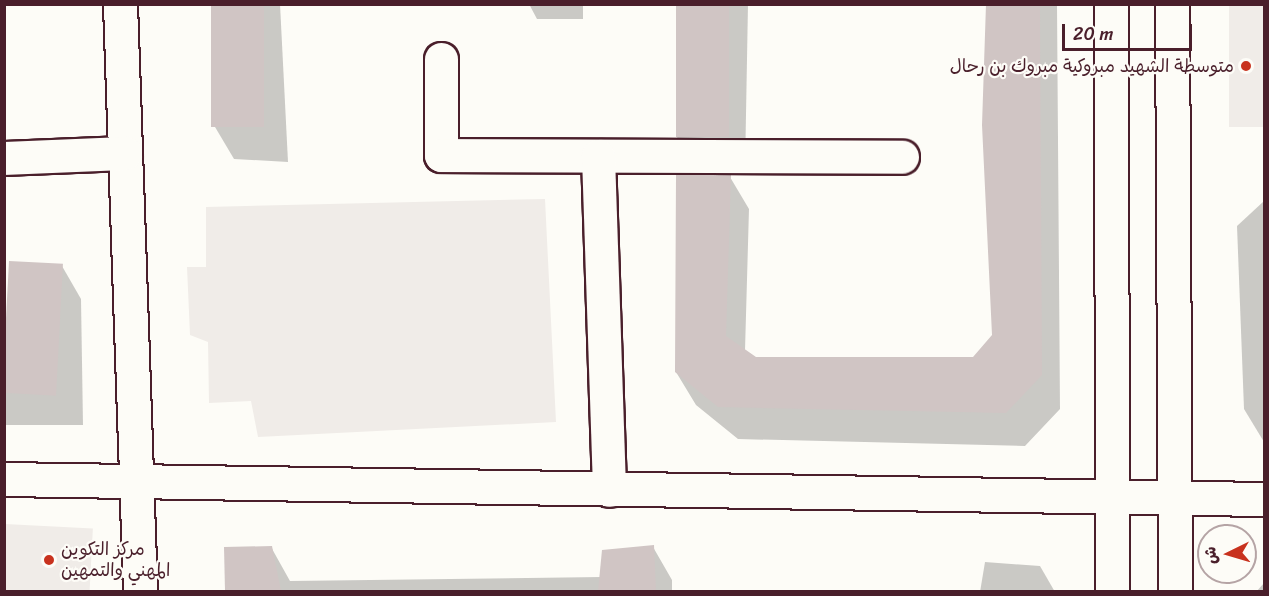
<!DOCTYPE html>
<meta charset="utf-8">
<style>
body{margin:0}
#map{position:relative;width:1269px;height:596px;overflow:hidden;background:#fdfcf7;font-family:Sriracha,"Playpen Sans Arabic",sans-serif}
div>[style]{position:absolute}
.built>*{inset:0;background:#f0ece8;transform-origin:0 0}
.shadow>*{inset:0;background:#0003}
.building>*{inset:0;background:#d0c5c4;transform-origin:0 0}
.roads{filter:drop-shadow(2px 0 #4a1f2b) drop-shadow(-2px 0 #4a1f2b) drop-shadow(0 2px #4a1f2b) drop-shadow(0 -2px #4a1f2b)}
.minor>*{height:33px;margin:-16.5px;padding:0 16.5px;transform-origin:16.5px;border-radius:16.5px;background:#fdfcf7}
.tertiary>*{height:33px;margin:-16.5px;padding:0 16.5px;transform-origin:16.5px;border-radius:16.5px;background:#fdfcf7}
.dots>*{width:16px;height:16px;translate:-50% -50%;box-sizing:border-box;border:3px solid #fdfcf7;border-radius:50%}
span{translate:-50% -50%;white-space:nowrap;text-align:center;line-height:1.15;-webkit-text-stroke:4.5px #fdfcf7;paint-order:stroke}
.poi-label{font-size:18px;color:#4a1f2b}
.right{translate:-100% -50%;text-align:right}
.left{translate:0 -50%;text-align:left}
.frame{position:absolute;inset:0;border:6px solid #4a1f2b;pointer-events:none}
.north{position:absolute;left:1197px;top:524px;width:60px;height:60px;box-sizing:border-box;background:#fdfcf7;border:2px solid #b5a4a5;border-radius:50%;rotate:265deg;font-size:16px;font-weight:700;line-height:24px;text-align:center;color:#4a1f2b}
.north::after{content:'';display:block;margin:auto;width:21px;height:27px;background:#c8321e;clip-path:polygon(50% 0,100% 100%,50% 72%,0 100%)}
.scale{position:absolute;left:1062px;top:24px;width:130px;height:27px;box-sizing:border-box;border:3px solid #4a1f2b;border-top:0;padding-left:8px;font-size:18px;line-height:21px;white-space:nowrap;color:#4a1f2b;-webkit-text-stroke:4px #fdfcf7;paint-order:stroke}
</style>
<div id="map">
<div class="built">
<i style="left:1229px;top:5px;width:35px;height:122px"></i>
<i style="clip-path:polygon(545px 199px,556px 422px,258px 437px,251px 401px,209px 403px,208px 342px,190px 335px,187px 267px,206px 267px,206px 207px)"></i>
<i style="left:5px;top:524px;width:88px;height:67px;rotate:3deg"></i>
</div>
<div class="shadow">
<i style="clip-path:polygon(212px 4px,280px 4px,288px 162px,234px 159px,215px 127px)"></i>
<i style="clip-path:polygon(529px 4px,583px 4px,583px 19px,537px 19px)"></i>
<i style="clip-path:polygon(677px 4px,748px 4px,745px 170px,696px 170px,677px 137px)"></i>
<i style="clip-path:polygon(987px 4px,1057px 4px,1060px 409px,1025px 446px,738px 439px,696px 405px,676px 372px,730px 177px,749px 209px,745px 351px,755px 359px,973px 359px,994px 335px)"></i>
<i style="clip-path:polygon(1264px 201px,1264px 442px,1244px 409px,1237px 226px)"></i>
<i style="clip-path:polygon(10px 263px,62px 266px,81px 299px,83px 425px,4px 425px)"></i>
<i style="clip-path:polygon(271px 547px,290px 581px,601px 577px,653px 547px,672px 580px,672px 592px,226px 592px,225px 548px)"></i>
<i style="clip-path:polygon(985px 562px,1040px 566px,1055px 592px,980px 592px)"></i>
<i style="clip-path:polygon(1264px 583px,1264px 592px,1256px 592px)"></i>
</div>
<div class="building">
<i style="left:211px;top:4px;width:53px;height:123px"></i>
<i style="left:676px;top:4px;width:53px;height:133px"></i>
<i style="clip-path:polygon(986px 4px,1040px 4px,1042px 375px,1006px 413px,718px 407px,675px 372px,676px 175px,731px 175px,726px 336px,756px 357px,973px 357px,992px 335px,982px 125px)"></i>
<i style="left:9px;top:261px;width:54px;height:132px;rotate:3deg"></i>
<i style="clip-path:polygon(654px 545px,656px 591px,598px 591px,602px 550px)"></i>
<i style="clip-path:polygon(272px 546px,281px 591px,225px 591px,224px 547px)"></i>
</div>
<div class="roads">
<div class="minor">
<i style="left:120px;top:4px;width:588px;rotate:88.05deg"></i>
<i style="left:441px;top:59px;width:96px;rotate:90deg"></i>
<i style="left:441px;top:155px;width:461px;rotate:0.2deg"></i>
<i style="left:598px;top:156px;width:334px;rotate:88.1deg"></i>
<i style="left:4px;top:158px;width:121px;rotate:-2.4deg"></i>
<i style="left:4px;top:479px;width:1260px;rotate:0.91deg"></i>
</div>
<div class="tertiary">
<i style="left:1111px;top:4px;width:588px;rotate:89.9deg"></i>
<i style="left:1172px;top:4px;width:588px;rotate:89.71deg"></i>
</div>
</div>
<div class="dots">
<i style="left:1246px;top:66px;background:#c8321e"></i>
<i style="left:49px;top:560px;background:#c8321e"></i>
</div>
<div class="poi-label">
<span class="right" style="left:1234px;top:66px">متوسطة الشهيد مبروكية مبروك بن رحال</span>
<span class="left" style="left:61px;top:560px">مركز التكوين<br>المهني والتمهين</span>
</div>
<div class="frame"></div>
<div class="north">ش</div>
<div class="scale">20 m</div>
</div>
